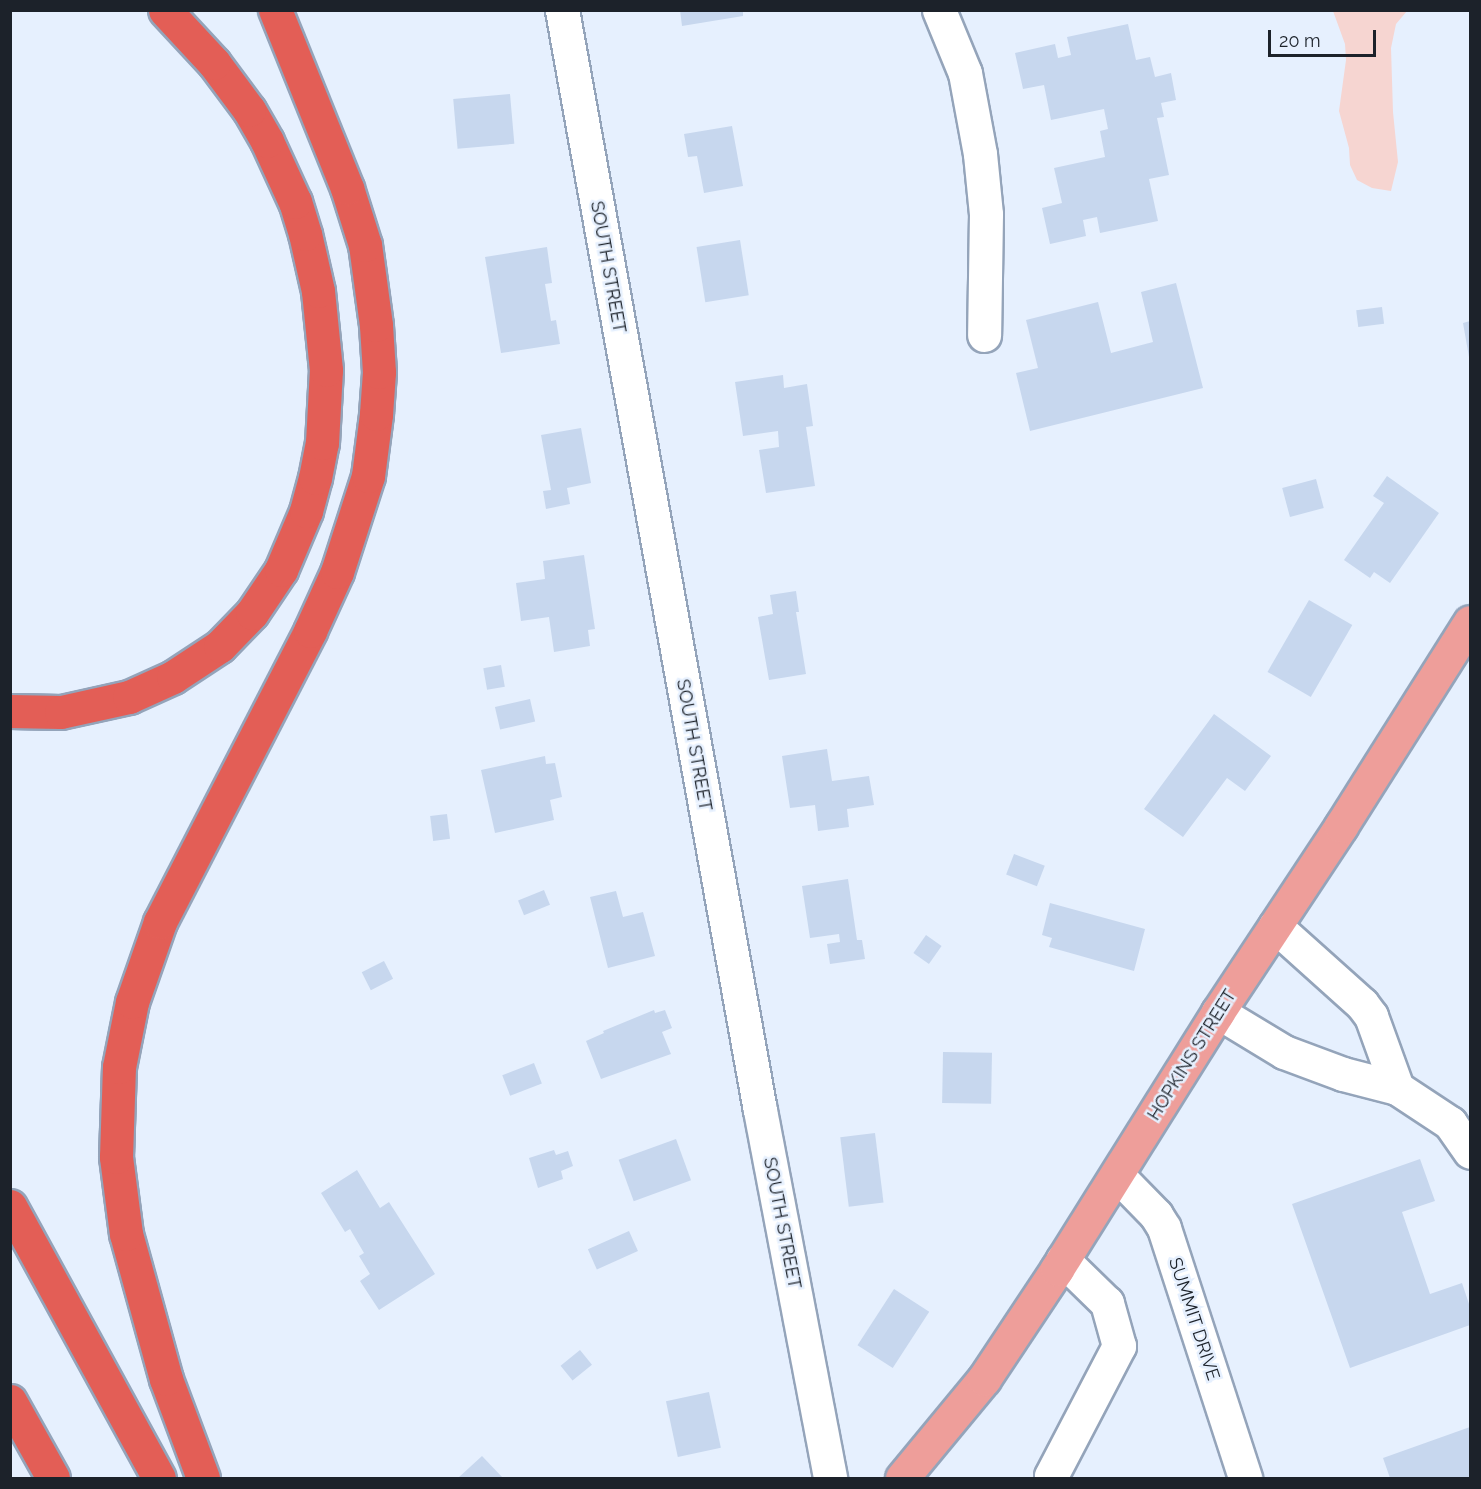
<!DOCTYPE html>
<style>
body{margin:0}
#map{position:relative;width:1481px;height:1489px;overflow:hidden;background:#e6f0fe;font-family:Raleway,sans-serif}
div>[style]{position:absolute}
.green>*{inset:0;background:#f6d5d1}
.building>*{inset:0;background:#c7d7ee;transform-origin:0 0}
.roads{filter:drop-shadow(2px 0 #94a4ba) drop-shadow(-2px 0 #94a4ba) drop-shadow(0 2px #94a4ba) drop-shadow(0 -2px #94a4ba)}
.minor>*{height:33px;margin:-16.5px;padding:0 16.5px;transform-origin:16.5px;border-radius:16.5px;background:#fff}
.major>*{height:33px;margin:-16.5px;padding:0 16.5px;transform-origin:16.5px;border-radius:16.5px;background:#ee9e9a}
.highway>*{height:33px;margin:-16.5px;padding:0 16.5px;transform-origin:16.5px;border-radius:16.5px;background:#e35e56}
span{translate:-50% -50%;white-space:nowrap;text-align:center;line-height:1.15;-webkit-text-stroke:5px #e6f0fe;paint-order:stroke}
.street-label{font-size:18px;color:#1c222a}
.frame{position:absolute;inset:0;border:12px solid #1c222a;pointer-events:none}
.scale{position:absolute;left:1268px;top:30px;width:108px;height:27px;box-sizing:border-box;border:3px solid #1c222a;border-top:0;padding-left:8px;font-size:18px;line-height:21px;white-space:nowrap;color:#1c222a;-webkit-text-stroke:4px #e6f0fe;paint-order:stroke}
</style>
<div id="map">
<div class="green">
<i style="clip-path:polygon(1333px 11px,1407px 11px,1396px 24px,1391px 48px,1393px 112px,1398px 162px,1391px 191px,1372px 188px,1357px 180px,1350px 165px,1349px 148px,1339px 111px,1346px 60px,1345px 44px)"></i>
</div>
<div class="building">
<i style="clip-path:polygon(680px 10px,743px 10px,743px 16px,682px 26px)"></i>
<i style="clip-path:polygon(1128px 24px,1136px 60px,1150px 57px,1155px 77px,1171px 73px,1176px 100px,1161px 103px,1164px 117px,1157px 118px,1169px 175px,1149px 179px,1158px 221px,1100px 233px,1097px 217px,1083px 220px,1086px 236px,1050px 244px,1042px 208px,1062px 203px,1054px 168px,1105px 157px,1100px 131px,1108px 129px,1104px 109px,1051px 120px,1044px 85px,1023px 89px,1015px 53px,1055px 44px,1058px 58px,1071px 55px,1067px 37px)"></i>
<i style="left:510px;top:94px;width:50px;height:57px;rotate:85deg"></i>
<i style="clip-path:polygon(732px 126px,743px 186px,704px 193px,697px 156px,688px 157px,684px 134px)"></i>
<i style="left:740px;top:240px;width:56px;height:44px;rotate:81deg"></i>
<i style="clip-path:polygon(547px 247px,552px 283px,545px 284px,551px 321px,556px 320px,560px 344px,501px 353px,485px 257px)"></i>
<i style="clip-path:polygon(1176px 283px,1203px 388px,1030px 431px,1016px 373px,1038px 368px,1026px 320px,1098px 302px,1111px 353px,1153px 342px,1141px 292px)"></i>
<i style="left:1382px;top:307px;width:17px;height:26px;rotate:83deg"></i>
<i style="clip-path:polygon(1470px 321px,1470px 357px,1469px 357px,1463px 323px)"></i>
<i style="clip-path:polygon(783px 375px,784px 388px,807px 384px,813px 426px,806px 427px,815px 486px,766px 493px,759px 450px,779px 447px,778px 431px,743px 436px,735px 382px)"></i>
<i style="clip-path:polygon(581px 428px,591px 483px,567px 488px,570px 504px,546px 509px,543px 491px,551px 490px,541px 435px)"></i>
<i style="clip-path:polygon(1387px 476px,1439px 513px,1390px 583px,1374px 572px,1370px 578px,1344px 560px,1384px 503px,1373px 496px)"></i>
<i style="left:1316px;top:479px;width:30px;height:35px;rotate:75deg"></i>
<i style="clip-path:polygon(584px 555px,595px 629px,588px 630px,590px 646px,554px 652px,549px 617px,521px 621px,516px 583px,545px 579px,543px 561px)"></i>
<i style="clip-path:polygon(796px 591px,799px 612px,796px 612px,806px 674px,769px 680px,758px 617px,773px 614px,770px 595px)"></i>
<i style="left:1309px;top:600px;width:50px;height:83px;rotate:30deg"></i>
<i style="left:501px;top:665px;width:22px;height:18px;rotate:80deg"></i>
<i style="left:530px;top:699px;width:23px;height:36px;rotate:77deg"></i>
<i style="clip-path:polygon(1214px 714px,1271px 756px,1245px 791px,1227px 778px,1183px 837px,1144px 809px)"></i>
<i style="clip-path:polygon(827px 749px,832px 781px,869px 776px,874px 805px,847px 809px,849px 827px,818px 831px,815px 805px,790px 808px,782px 756px)"></i>
<i style="clip-path:polygon(545px 756px,546px 764px,555px 763px,562px 797px,550px 800px,554px 820px,495px 833px,481px 770px)"></i>
<i style="left:447px;top:814px;width:25px;height:17px;rotate:83deg"></i>
<i style="left:1014px;top:854px;width:33px;height:22px;rotate:21deg"></i>
<i style="clip-path:polygon(848px 879px,857px 940px,862px 940px,865px 959px,830px 964px,827px 944px,840px 942px,839px 934px,810px 938px,802px 886px)"></i>
<i style="left:544px;top:890px;width:16px;height:28px;rotate:68deg"></i>
<i style="clip-path:polygon(616px 891px,623px 917px,643px 912px,655px 956px,608px 968px,590px 897px)"></i>
<i style="clip-path:polygon(1050px 903px,1145px 929px,1134px 971px,1049px 947px,1052px 938px,1042px 935px)"></i>
<i style="left:926px;top:935px;width:19px;height:22px;rotate:35deg"></i>
<i style="left:384px;top:961px;width:20px;height:25px;rotate:63deg"></i>
<i style="clip-path:polygon(654px 1010px,655px 1013px,665px 1010px,672px 1028px,662px 1032px,671px 1054px,601px 1079px,586px 1041px,604px 1033px,603px 1031px)"></i>
<i style="left:943px;top:1052px;width:49px;height:51px;rotate:1deg"></i>
<i style="left:534px;top:1063px;width:22px;height:34px;rotate:69deg"></i>
<i style="left:875px;top:1133px;width:70px;height:35px;rotate:83deg"></i>
<i style="left:676px;top:1139px;width:44px;height:61px;rotate:70deg"></i>
<i style="clip-path:polygon(554px 1150px,556px 1155px,568px 1151px,573px 1166px,561px 1171px,563px 1179px,538px 1188px,529px 1158px)"></i>
<i style="clip-path:polygon(1420px 1159px,1435px 1201px,1402px 1212px,1430px 1294px,1462px 1283px,1470px 1307px,1470px 1325px,1350px 1368px,1292px 1204px)"></i>
<i style="clip-path:polygon(357px 1170px,380px 1208px,389px 1202px,435px 1274px,379px 1310px,360px 1281px,370px 1274px,359px 1256px,364px 1253px,350px 1229px,345px 1232px,321px 1193px)"></i>
<i style="left:629px;top:1231px;width:22px;height:45px;rotate:66deg"></i>
<i style="left:894px;top:1289px;width:42px;height:67px;rotate:33deg"></i>
<i style="left:580px;top:1350px;width:19px;height:25px;rotate:51deg"></i>
<i style="left:709px;top:1392px;width:57px;height:44px;rotate:78deg"></i>
<i style="clip-path:polygon(1470px 1427px,1470px 1478px,1390px 1478px,1383px 1458px)"></i>
<i style="clip-path:polygon(482px 1456px,503px 1478px,458px 1478px)"></i>
</div>
<div class="roads">
<div class="minor">
<i style="left:562px;top:10px;width:1118px;rotate:79.8deg"></i>
<i style="left:760px;top:1110px;width:375px;rotate:79.2deg"></i>
<i style="left:939px;top:10px;width:68px;rotate:67.6deg"></i>
<i style="left:965px;top:73px;width:82px;rotate:79.5deg"></i>
<i style="left:980px;top:154px;width:60px;rotate:84.3deg"></i>
<i style="left:986px;top:214px;width:121px;rotate:90.9deg"></i>
<i style="left:1275px;top:926px;width:117px;rotate:41.9deg"></i>
<i style="left:1362px;top:1004px;width:15px;rotate:53deg"></i>
<i style="left:1371px;top:1016px;width:77px;rotate:70.1deg"></i>
<i style="left:1218px;top:1012px;width:77px;rotate:31.2deg"></i>
<i style="left:1284px;top:1052px;width:63px;rotate:20.4deg"></i>
<i style="left:1343px;top:1074px;width:56px;rotate:14.5deg"></i>
<i style="left:1397px;top:1088px;width:64px;rotate:33.4deg"></i>
<i style="left:1450px;top:1123px;width:35px;rotate:55deg"></i>
<i style="left:1117px;top:1175px;width:56px;rotate:45.7deg"></i>
<i style="left:1156px;top:1215px;width:15px;rotate:58deg"></i>
<i style="left:1164px;top:1228px;width:263px;rotate:72deg"></i>
<i style="left:1052px;top:1478px;width:2px;rotate:-117deg"></i>
<i style="left:1051px;top:1476px;width:147px;rotate:-62.4deg"></i>
<i style="left:1119px;top:1346px;width:45px;rotate:-105.6deg"></i>
<i style="left:1107px;top:1303px;width:62px;rotate:-135.7deg"></i>
</div>
<div class="major">
<i style="left:902px;top:1478px;width:129px;rotate:-50.4deg"></i>
<i style="left:984px;top:1379px;width:132px;rotate:-56.4deg"></i>
<i style="left:1057px;top:1269px;width:303px;rotate:-57.9deg"></i>
<i style="left:1218px;top:1012px;width:223px;rotate:-56.5deg"></i>
<i style="left:1341px;top:826px;width:241px;rotate:-57.7deg"></i>
</div>
<div class="highway">
<i style="left:10px;top:711px;width:51px;rotate:1.1deg"></i>
<i style="left:61px;top:712px;width:70px;rotate:-12.4deg"></i>
<i style="left:129px;top:697px;width:48px;rotate:-24.4deg"></i>
<i style="left:173px;top:677px;width:56px;rotate:-33.4deg"></i>
<i style="left:220px;top:646px;width:46px;rotate:-45.9deg"></i>
<i style="left:252px;top:613px;width:52px;rotate:-56deg"></i>
<i style="left:281px;top:570px;width:64px;rotate:-67deg"></i>
<i style="left:306px;top:511px;width:34px;rotate:-75deg"></i>
<i style="left:315px;top:478px;width:36px;rotate:-79deg"></i>
<i style="left:322px;top:443px;width:73px;rotate:-86.9deg"></i>
<i style="left:326px;top:370px;width:79px;rotate:-95.8deg"></i>
<i style="left:318px;top:291px;width:58px;rotate:-102.8deg"></i>
<i style="left:305px;top:234px;width:34px;rotate:-107deg"></i>
<i style="left:295px;top:202px;width:67px;rotate:-114.7deg"></i>
<i style="left:267px;top:141px;width:36px;rotate:-120deg"></i>
<i style="left:249px;top:110px;width:59px;rotate:-126.7deg"></i>
<i style="left:214px;top:63px;width:72px;rotate:-132.8deg"></i>
<i style="left:10px;top:1206px;width:310px;rotate:61.3deg"></i>
<i style="left:10px;top:1401px;width:88px;rotate:60.8deg"></i>
<i style="left:203px;top:1478px;width:106px;rotate:-110.5deg"></i>
<i style="left:166px;top:1379px;width:150px;rotate:-105.4deg"></i>
<i style="left:126px;top:1234px;width:78px;rotate:-97.4deg"></i>
<i style="left:116px;top:1157px;width:90px;rotate:-88.1deg"></i>
<i style="left:119px;top:1067px;width:66px;rotate:-78.7deg"></i>
<i style="left:132px;top:1002px;width:85px;rotate:-70.7deg"></i>
<i style="left:160px;top:922px;width:327px;rotate:-62.7deg"></i>
<i style="left:310px;top:631px;width:65px;rotate:-65.4deg"></i>
<i style="left:337px;top:572px;width:101px;rotate:-72.1deg"></i>
<i style="left:368px;top:476px;width:63px;rotate:-82.6deg"></i>
<i style="left:376px;top:414px;width:42px;rotate:-85.9deg"></i>
<i style="left:379px;top:372px;width:47px;rotate:-93.7deg"></i>
<i style="left:376px;top:325px;width:81px;rotate:-97.8deg"></i>
<i style="left:365px;top:245px;width:60px;rotate:-107.5deg"></i>
<i style="left:347px;top:188px;width:192px;rotate:-112deg"></i>
</div>
</div>
<div class="street-label">
<span style="left:608px;top:267px;rotate:80deg">SOUTH STREET</span>
<span style="left:694px;top:745px;rotate:80deg">SOUTH STREET</span>
<span style="left:1192px;top:1055px;rotate:-58deg">HOPKINS STREET</span>
<span style="left:782px;top:1223px;rotate:79deg">SOUTH STREET</span>
<span style="left:1194px;top:1319px;rotate:72deg">SUMMIT DRIVE</span>
</div>
<div class="frame"></div>
<div class="scale">20 m</div>
</div>
